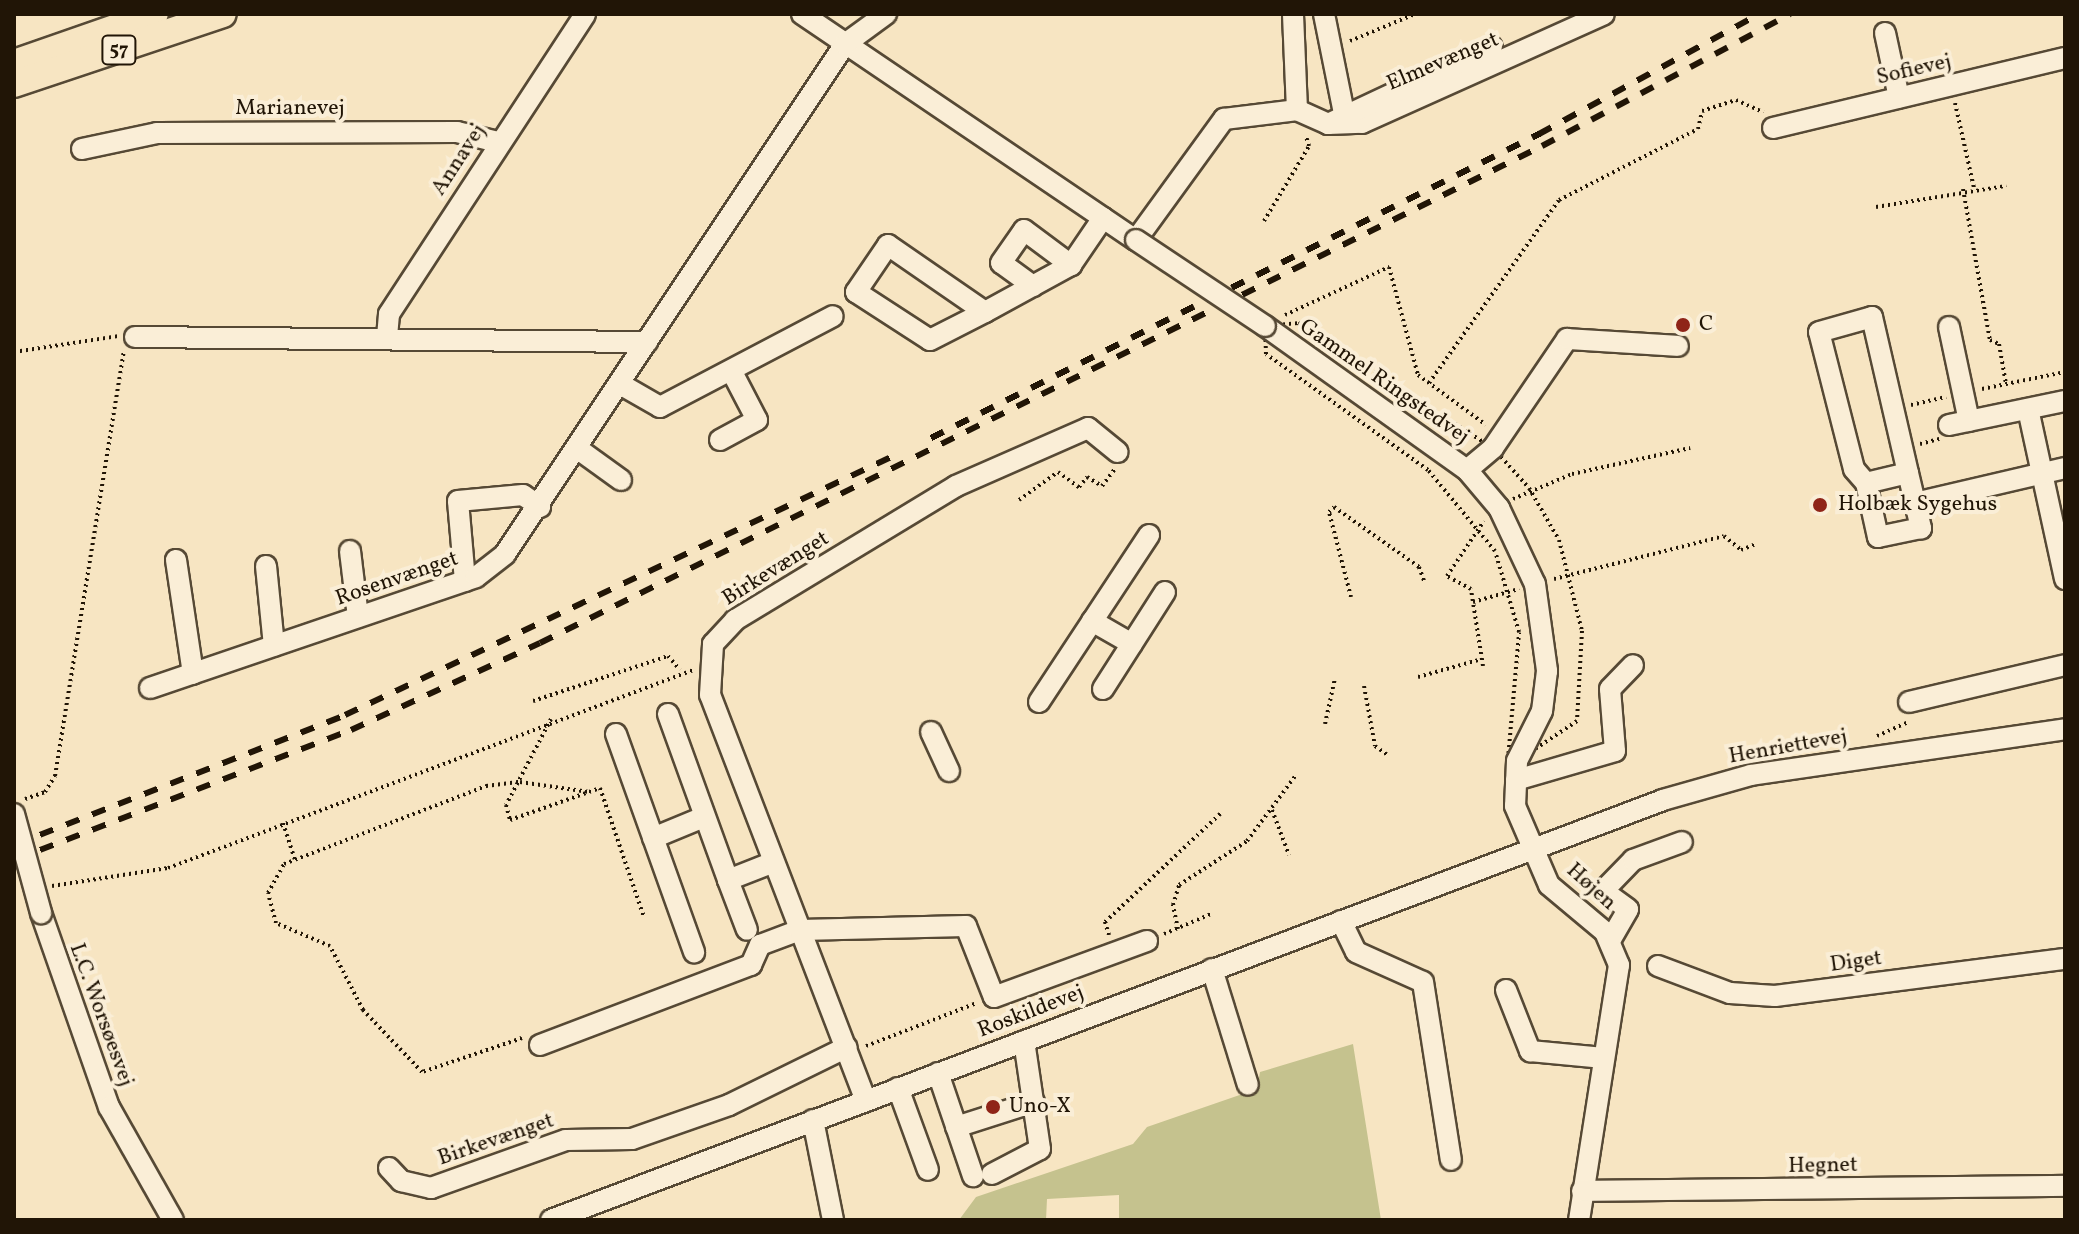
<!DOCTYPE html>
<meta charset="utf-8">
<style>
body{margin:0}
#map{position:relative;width:2079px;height:1234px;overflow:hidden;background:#f7e5c2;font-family:Vollkorn,serif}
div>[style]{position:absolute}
.green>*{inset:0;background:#c5c28e}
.path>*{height:4px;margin-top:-2px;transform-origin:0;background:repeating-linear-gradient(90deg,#211506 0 2px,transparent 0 6px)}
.roads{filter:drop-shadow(2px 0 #564935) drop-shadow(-2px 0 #564935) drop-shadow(0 2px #564935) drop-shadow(0 -2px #564935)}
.minor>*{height:20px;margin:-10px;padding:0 10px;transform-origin:10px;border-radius:10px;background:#faeed7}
.major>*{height:26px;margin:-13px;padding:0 13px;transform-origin:13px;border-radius:13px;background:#f7e5c2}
.rail>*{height:6px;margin-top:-3px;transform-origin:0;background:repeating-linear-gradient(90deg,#211506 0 14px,transparent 0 28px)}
.bridges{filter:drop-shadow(2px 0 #564935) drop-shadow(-2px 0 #564935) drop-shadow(0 2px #564935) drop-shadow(0 -2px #564935)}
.minor-bridge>*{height:20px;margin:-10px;padding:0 10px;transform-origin:10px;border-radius:10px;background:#faeed7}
.dots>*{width:22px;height:22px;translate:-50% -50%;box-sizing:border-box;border:4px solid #faeed7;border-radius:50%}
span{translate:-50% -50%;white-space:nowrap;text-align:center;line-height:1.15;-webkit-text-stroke:8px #faeed7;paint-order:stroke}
.shield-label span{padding:2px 6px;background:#faeed7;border:2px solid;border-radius:6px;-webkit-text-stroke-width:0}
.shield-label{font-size:20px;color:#211506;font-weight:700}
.street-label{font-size:22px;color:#211506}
.poi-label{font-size:22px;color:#211506}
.left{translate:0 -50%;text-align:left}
.frame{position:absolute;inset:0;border:16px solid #211506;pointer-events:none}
</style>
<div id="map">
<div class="green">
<i style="clip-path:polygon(1353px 1044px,1381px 1220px,1119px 1218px,1119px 1195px,1047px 1199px,1046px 1220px,959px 1220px,976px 1197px,1133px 1144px,1147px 1127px,1257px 1089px,1260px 1072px)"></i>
</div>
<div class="path">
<i style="left:1350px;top:41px;width:70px;rotate:-22.6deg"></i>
<i style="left:1955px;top:103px;width:87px;rotate:77.4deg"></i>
<i style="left:1963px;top:189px;width:153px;rotate:79.9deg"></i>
<i style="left:1990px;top:340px;width:10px;rotate:24deg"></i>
<i style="left:1999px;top:344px;width:41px;rotate:80.1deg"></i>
<i style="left:1876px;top:207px;width:132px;rotate:-9.2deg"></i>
<i style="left:1264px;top:221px;width:87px;rotate:-59deg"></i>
<i style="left:1309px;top:146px;width:10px;rotate:-107deg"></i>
<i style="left:1285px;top:315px;width:115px;rotate:-24.8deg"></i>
<i style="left:1389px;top:267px;width:112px;rotate:75deg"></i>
<i style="left:1418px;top:375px;width:84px;rotate:36.3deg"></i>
<i style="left:1298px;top:323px;width:232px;rotate:32.7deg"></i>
<i style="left:1493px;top:448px;width:54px;rotate:48deg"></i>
<i style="left:1529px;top:488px;width:60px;rotate:60deg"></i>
<i style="left:1559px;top:540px;width:94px;rotate:75.8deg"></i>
<i style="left:1582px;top:631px;width:90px;rotate:93.2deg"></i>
<i style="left:1577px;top:721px;width:72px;rotate:146.3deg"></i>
<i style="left:1517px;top:761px;width:9px;rotate:-167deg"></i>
<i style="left:1508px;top:759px;width:127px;rotate:-85deg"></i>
<i style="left:1519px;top:632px;width:84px;rotate:-106.5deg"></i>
<i style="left:1495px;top:551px;width:105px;rotate:-129.6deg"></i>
<i style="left:1428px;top:470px;width:199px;rotate:-144.4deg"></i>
<i style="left:1266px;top:354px;width:28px;rotate:-92deg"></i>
<i style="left:1265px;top:326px;width:33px;rotate:-5deg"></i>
<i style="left:14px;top:352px;width:105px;rotate:-8.7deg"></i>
<i style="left:1429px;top:383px;width:224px;rotate:-54.6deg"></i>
<i style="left:1559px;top:200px;width:156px;rotate:-27.1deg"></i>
<i style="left:1698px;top:129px;width:18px;rotate:-77deg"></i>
<i style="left:1702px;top:111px;width:36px;rotate:-18deg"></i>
<i style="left:1736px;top:100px;width:30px;rotate:24deg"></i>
<i style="left:1982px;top:389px;width:85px;rotate:-11.6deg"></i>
<i style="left:1911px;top:405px;width:36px;rotate:-13deg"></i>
<i style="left:1920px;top:444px;width:20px;rotate:-15deg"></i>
<i style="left:1513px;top:499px;width:64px;rotate:-23deg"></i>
<i style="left:1572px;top:474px;width:121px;rotate:-12.4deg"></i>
<i style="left:1019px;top:500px;width:48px;rotate:-35.7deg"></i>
<i style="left:1058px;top:472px;width:26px;rotate:36deg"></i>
<i style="left:1079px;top:487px;width:13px;rotate:-51deg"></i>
<i style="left:1087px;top:477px;width:17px;rotate:31deg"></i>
<i style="left:1102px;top:486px;width:21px;rotate:-53deg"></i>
<i style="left:1554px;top:579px;width:175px;rotate:-14.2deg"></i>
<i style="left:1724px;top:536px;width:22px;rotate:39deg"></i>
<i style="left:1741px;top:550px;width:16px;rotate:-22deg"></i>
<i style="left:1351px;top:597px;width:88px;rotate:-104.5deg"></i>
<i style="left:1329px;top:512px;width:7px;rotate:-45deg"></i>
<i style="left:1334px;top:507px;width:104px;rotate:35.2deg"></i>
<i style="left:1419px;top:567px;width:15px;rotate:70deg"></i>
<i style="left:1473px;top:602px;width:48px;rotate:-15.8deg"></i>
<i style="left:1483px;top:666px;width:78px;rotate:-98.9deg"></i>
<i style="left:1471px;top:589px;width:27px;rotate:-152deg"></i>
<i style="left:1447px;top:576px;width:66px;rotate:-56.1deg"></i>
<i style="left:1418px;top:677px;width:66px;rotate:-15.7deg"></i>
<i style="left:1364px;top:686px;width:61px;rotate:79.6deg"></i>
<i style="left:1375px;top:746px;width:17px;rotate:36deg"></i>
<i style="left:533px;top:701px;width:142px;rotate:-18.4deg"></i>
<i style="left:668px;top:656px;width:18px;rotate:49deg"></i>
<i style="left:551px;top:719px;width:97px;rotate:117.6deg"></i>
<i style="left:506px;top:805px;width:16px;rotate:75deg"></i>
<i style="left:510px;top:820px;width:96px;rotate:-19.6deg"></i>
<i style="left:600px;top:788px;width:136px;rotate:71.2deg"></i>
<i style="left:1325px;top:724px;width:47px;rotate:-77.7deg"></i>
<i style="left:1877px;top:736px;width:35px;rotate:-24deg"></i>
<i style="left:25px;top:799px;width:21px;rotate:-19deg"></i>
<i style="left:45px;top:792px;width:19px;rotate:-58deg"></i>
<i style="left:55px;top:776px;width:431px;rotate:-80.8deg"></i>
<i style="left:1272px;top:810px;width:48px;rotate:69.3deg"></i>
<i style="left:283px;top:823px;width:38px;rotate:72deg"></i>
<i style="left:52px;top:886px;width:117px;rotate:-8.8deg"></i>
<i style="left:168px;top:868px;width:561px;rotate:-20.66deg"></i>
<i style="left:1178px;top:929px;width:25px;rotate:-102deg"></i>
<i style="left:1173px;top:905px;width:21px;rotate:-73deg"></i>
<i style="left:1179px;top:885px;width:81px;rotate:-32.9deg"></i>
<i style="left:1247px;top:841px;width:82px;rotate:-53.4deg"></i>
<i style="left:1164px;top:934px;width:51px;rotate:-23.1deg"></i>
<i style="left:1109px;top:935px;width:14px;rotate:-107deg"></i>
<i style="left:1105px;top:922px;width:161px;rotate:-43.2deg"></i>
<i style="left:522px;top:1038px;width:106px;rotate:161.2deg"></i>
<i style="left:422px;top:1072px;width:86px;rotate:-133.6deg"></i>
<i style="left:363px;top:1010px;width:72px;rotate:-117.3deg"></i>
<i style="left:330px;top:946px;width:59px;rotate:-156.9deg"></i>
<i style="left:276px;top:923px;width:31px;rotate:-105deg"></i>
<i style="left:268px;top:893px;width:33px;rotate:-61deg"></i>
<i style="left:284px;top:864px;width:217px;rotate:-21.1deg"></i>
<i style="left:486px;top:786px;width:34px;rotate:-7deg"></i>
<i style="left:520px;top:782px;width:70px;rotate:8.2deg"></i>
<i style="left:866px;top:1046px;width:119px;rotate:-21.2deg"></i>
</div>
<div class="roads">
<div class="minor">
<i style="left:802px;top:14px;width:403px;rotate:34.1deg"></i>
<i style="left:1136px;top:240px;width:150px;rotate:-54deg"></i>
<i style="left:1224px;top:119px;width:74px;rotate:-7deg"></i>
<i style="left:1297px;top:110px;width:96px;rotate:-92.4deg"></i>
<i style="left:1324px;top:14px;width:101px;rotate:78.6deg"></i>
<i style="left:1885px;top:33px;width:66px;rotate:77.8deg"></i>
<i style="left:1297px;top:110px;width:34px;rotate:24deg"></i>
<i style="left:1328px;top:124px;width:34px;rotate:-2deg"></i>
<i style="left:1362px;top:123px;width:265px;rotate:-24.2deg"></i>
<i style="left:1328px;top:124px;width:181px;rotate:-25.2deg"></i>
<i style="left:1773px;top:128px;width:300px;rotate:-13.5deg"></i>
<i style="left:82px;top:149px;width:77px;rotate:-12deg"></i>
<i style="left:157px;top:133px;width:300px;rotate:-0.2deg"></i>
<i style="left:457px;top:132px;width:42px;rotate:13.7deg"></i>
<i style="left:1033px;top:286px;width:39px;rotate:-144deg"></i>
<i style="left:1001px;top:263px;width:40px;rotate:-55.1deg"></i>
<i style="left:1024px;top:230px;width:59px;rotate:36.7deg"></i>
<i style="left:985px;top:312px;width:118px;rotate:-145.4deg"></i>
<i style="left:888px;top:245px;width:57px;rotate:124.2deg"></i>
<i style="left:856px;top:292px;width:88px;rotate:33deg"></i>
<i style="left:930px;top:340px;width:62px;rotate:-27deg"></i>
<i style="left:985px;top:312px;width:98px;rotate:-28.7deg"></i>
<i style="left:1071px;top:265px;width:57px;rotate:-55.8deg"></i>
<i style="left:1265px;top:326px;width:248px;rotate:35.5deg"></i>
<i style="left:1467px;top:470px;width:50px;rotate:49.9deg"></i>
<i style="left:1499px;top:508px;width:84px;rotate:64.7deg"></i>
<i style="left:1535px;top:584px;width:88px;rotate:82.1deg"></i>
<i style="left:1547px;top:671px;width:40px;rotate:97.1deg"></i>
<i style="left:1542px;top:711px;width:56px;rotate:116.6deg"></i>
<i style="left:1517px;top:761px;width:45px;rotate:92.5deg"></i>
<i style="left:1515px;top:806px;width:86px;rotate:66.7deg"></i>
<i style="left:1549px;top:885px;width:73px;rotate:40deg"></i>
<i style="left:1605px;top:932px;width:36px;rotate:67deg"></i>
<i style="left:1619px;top:965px;width:258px;rotate:98.9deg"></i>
<i style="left:1949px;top:327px;width:96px;rotate:78deg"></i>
<i style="left:135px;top:337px;width:512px;rotate:0.56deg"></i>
<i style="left:387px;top:337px;width:23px;rotate:-85deg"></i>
<i style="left:389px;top:314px;width:358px;rotate:-56.8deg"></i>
<i style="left:620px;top:384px;width:46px;rotate:29.9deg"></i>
<i style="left:660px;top:407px;width:195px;rotate:-27.7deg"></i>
<i style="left:2028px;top:409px;width:174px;rotate:77.7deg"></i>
<i style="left:1949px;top:425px;width:118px;rotate:-11.7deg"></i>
<i style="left:720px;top:440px;width:42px;rotate:-28.4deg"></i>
<i style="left:757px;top:420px;width:56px;rotate:-117.5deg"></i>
<i style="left:578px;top:449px;width:53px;rotate:35.8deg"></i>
<i style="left:1467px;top:470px;width:34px;rotate:-40deg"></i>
<i style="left:1493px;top:448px;width:132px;rotate:-55.8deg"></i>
<i style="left:1567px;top:339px;width:111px;rotate:3.6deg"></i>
<i style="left:1908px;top:473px;width:57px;rotate:76.7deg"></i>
<i style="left:1921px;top:528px;width:44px;rotate:168.2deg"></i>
<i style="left:1878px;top:537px;width:55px;rotate:-102.5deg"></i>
<i style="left:1866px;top:483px;width:43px;rotate:-13.4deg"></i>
<i style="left:1866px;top:483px;width:18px;rotate:-131deg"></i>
<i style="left:1854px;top:469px;width:141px;rotate:-104.3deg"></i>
<i style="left:1819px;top:332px;width:55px;rotate:-15.8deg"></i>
<i style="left:1872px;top:317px;width:160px;rotate:77deg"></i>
<i style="left:1915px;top:503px;width:154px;rotate:-13.1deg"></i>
<i style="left:350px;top:551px;width:66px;rotate:83.1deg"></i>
<i style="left:176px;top:560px;width:115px;rotate:81.5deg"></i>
<i style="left:266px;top:566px;width:80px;rotate:84.3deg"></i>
<i style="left:465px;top:581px;width:80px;rotate:-95deg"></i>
<i style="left:458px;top:501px;width:65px;rotate:-5.3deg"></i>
<i style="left:523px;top:495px;width:21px;rotate:35deg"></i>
<i style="left:1092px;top:621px;width:46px;rotate:29.9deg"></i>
<i style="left:150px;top:688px;width:344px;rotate:-18.8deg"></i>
<i style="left:476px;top:577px;width:37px;rotate:-38deg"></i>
<i style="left:505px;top:554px;width:613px;rotate:-56.31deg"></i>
<i style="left:845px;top:44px;width:51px;rotate:-36.2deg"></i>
<i style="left:1103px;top:689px;width:115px;rotate:-57.4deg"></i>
<i style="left:1039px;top:702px;width:200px;rotate:-56.6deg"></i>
<i style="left:1909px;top:702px;width:160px;rotate:-13.3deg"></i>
<i style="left:668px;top:714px;width:177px;rotate:70.1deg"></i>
<i style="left:728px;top:880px;width:49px;rotate:-21.4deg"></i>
<i style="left:931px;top:732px;width:43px;rotate:65.2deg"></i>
<i style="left:616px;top:734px;width:232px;rotate:70.3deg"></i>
<i style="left:1516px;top:780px;width:103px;rotate:-16.3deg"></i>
<i style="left:1615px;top:751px;width:62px;rotate:-94.6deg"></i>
<i style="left:1610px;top:689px;width:33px;rotate:-46deg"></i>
<i style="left:653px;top:838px;width:55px;rotate:-22.4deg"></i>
<i style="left:728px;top:880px;width:53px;rotate:69.2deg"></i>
<i style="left:41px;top:913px;width:206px;rotate:70.7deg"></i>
<i style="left:109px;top:1107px;width:130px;rotate:60.5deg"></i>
<i style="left:1341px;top:921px;width:34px;rotate:64deg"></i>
<i style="left:1356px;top:952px;width:73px;rotate:24.1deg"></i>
<i style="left:1423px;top:982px;width:180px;rotate:81.1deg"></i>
<i style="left:1611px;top:939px;width:34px;rotate:-60deg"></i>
<i style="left:1628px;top:909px;width:31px;rotate:-144deg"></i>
<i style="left:1603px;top:891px;width:43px;rotate:-45.9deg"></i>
<i style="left:1633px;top:860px;width:52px;rotate:-20.2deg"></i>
<i style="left:1658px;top:966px;width:77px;rotate:20.6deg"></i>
<i style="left:1730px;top:993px;width:45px;rotate:3.8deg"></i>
<i style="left:1775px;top:996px;width:292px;rotate:-7.3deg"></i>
<i style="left:1212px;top:969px;width:121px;rotate:72.8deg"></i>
<i style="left:1506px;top:990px;width:66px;rotate:68.5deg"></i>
<i style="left:1530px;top:1051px;width:74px;rotate:5.4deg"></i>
<i style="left:540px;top:1045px;width:226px;rotate:-20.8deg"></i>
<i style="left:751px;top:965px;width:22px;rotate:-66deg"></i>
<i style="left:760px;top:945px;width:43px;rotate:-20.6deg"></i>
<i style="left:800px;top:930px;width:166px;rotate:-1.4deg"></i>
<i style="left:966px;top:926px;width:76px;rotate:68.5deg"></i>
<i style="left:994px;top:997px;width:163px;rotate:-20.1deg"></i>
<i style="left:938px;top:1073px;width:109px;rotate:71.2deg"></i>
<i style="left:898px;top:1088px;width:87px;rotate:69.9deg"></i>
<i style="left:866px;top:1101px;width:435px;rotate:-111deg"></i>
<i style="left:710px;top:695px;width:51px;rotate:-86.6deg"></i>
<i style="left:713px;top:644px;width:33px;rotate:-47deg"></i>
<i style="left:735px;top:620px;width:258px;rotate:-31.2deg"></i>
<i style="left:956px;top:486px;width:144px;rotate:-23.7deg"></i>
<i style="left:1088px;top:428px;width:38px;rotate:39deg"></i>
<i style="left:813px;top:1120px;width:102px;rotate:78.7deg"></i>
<i style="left:956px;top:1127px;width:82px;rotate:-17.8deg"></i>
<i style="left:389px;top:1168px;width:18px;rotate:47deg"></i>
<i style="left:401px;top:1181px;width:31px;rotate:13deg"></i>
<i style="left:431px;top:1188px;width:143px;rotate:-19.6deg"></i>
<i style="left:566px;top:1140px;width:66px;rotate:-0.9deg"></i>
<i style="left:632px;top:1139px;width:103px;rotate:-19.3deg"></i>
<i style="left:729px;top:1105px;width:131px;rotate:-26.2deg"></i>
<i style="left:992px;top:1174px;width:54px;rotate:-27.5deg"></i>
<i style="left:1040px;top:1149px;width:109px;rotate:-98.4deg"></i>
<i style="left:1582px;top:1191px;width:483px;rotate:-0.6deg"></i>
<i style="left:551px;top:1220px;width:1189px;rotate:-20.69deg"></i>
<i style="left:1663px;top:800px;width:91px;rotate:-15.9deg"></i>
<i style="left:1751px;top:775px;width:317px;rotate:-8.3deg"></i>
</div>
<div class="major">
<i style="left:14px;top:63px;width:149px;rotate:-19.2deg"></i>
<i style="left:14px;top:84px;width:220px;rotate:-18.5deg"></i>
</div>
</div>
<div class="rail">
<i style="left:931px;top:438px;width:680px;rotate:-26.57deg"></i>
<i style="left:1539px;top:134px;width:251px;rotate:-28.6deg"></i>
<i style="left:14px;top:845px;width:356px;rotate:-21.4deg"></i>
<i style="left:345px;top:715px;width:604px;rotate:-25.29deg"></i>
<i style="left:14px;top:860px;width:361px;rotate:-21.1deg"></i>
<i style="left:351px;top:730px;width:208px;rotate:-24.7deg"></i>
<i style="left:540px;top:643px;width:1118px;rotate:-26.38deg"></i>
<i style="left:1542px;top:146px;width:281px;rotate:-28deg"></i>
</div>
<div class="bridges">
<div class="minor-bridge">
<i style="left:1136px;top:240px;width:155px;rotate:33.7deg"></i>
<i style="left:14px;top:814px;width:103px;rotate:74.7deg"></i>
</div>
</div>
<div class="dots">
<i style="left:1683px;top:325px;background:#8f2418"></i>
<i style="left:1820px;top:505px;background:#8f2418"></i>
<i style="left:993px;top:1107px;background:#8f2418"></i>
</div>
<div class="shield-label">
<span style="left:119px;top:50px">57</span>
</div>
<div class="street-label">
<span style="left:1443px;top:62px;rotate:-23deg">Elmevænget</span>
<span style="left:1914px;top:70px;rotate:-13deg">Sofievej</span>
<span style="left:290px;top:109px">Marianevej</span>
<span style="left:459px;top:160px;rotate:-57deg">Annavej</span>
<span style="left:1384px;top:382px;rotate:35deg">Gammel Ringstedvej</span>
<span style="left:776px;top:569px;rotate:-32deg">Birkevænget</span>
<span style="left:397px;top:579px;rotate:-19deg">Rosenvænget</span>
<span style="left:1788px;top:747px;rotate:-10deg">Henriettevej</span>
<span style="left:1591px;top:887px;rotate:42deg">Højen</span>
<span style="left:1856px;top:962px;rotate:-8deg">Diget</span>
<span style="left:1031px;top:1012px;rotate:-21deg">Roskildevej</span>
<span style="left:101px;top:1015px;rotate:70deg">L.C. Worsøesvej</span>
<span style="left:496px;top:1140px;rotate:-19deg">Birkevænget</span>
<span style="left:1823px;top:1166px;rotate:-1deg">Hegnet</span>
</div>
<div class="poi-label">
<span class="left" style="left:1699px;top:325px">C</span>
<span class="left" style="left:1838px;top:505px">Holbæk Sygehus</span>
<span class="left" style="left:1009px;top:1107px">Uno-X</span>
</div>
<div class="frame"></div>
</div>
